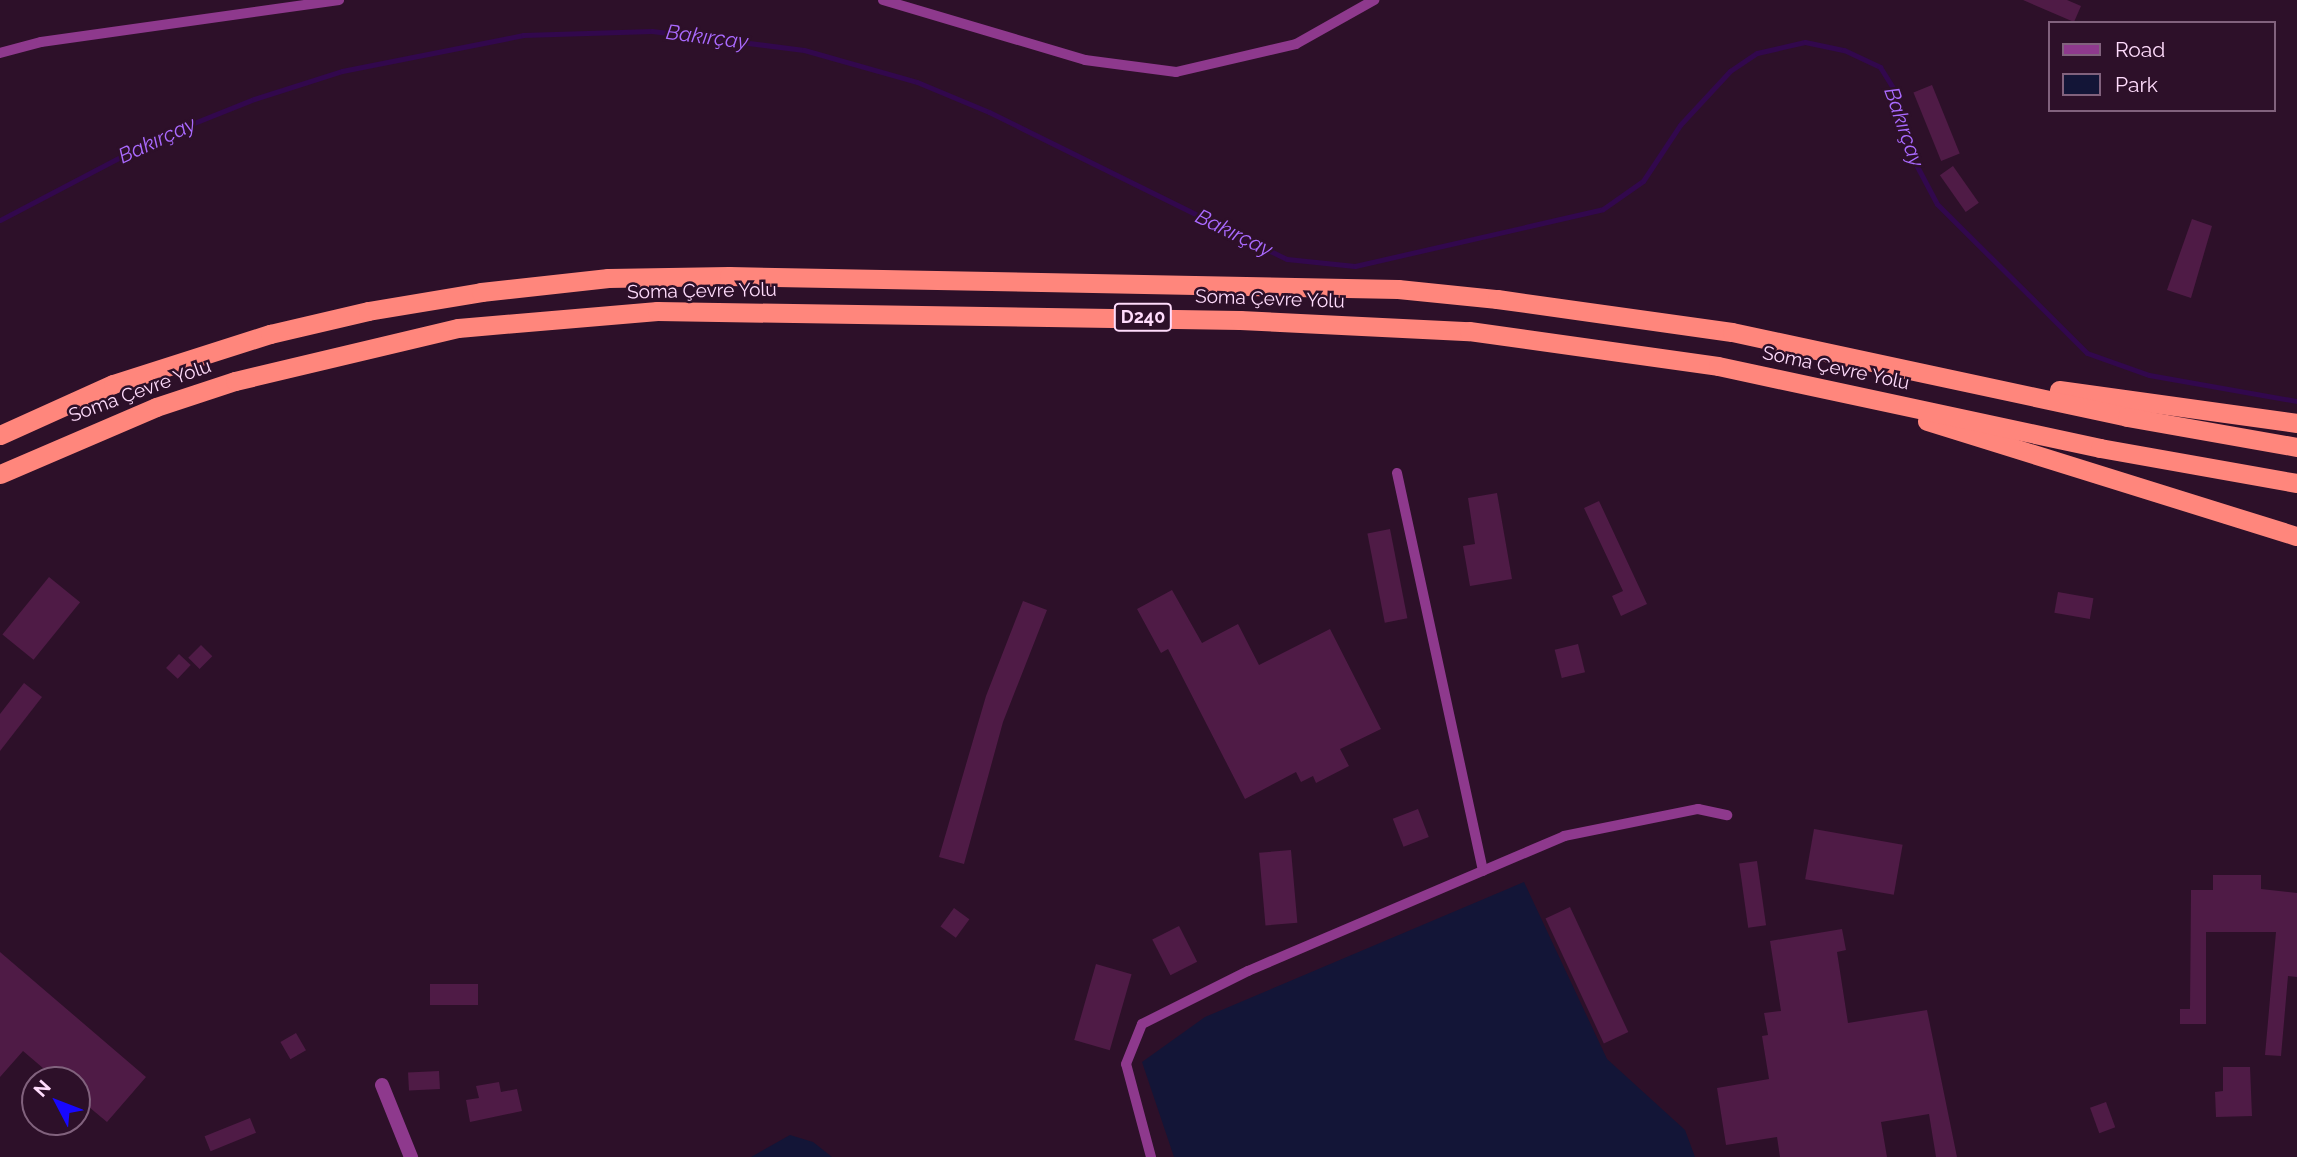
<!DOCTYPE html>
<meta charset="utf-8">
<style>
body{margin:0}
#map{position:relative;width:2297px;height:1157px;overflow:hidden;background:#2d1029;font-family:Raleway,sans-serif}
div>[style]{position:absolute}
.green>*{inset:0;background:#131537}
.stream>*{height:5px;margin:-2.5px;padding:0 2.5px;transform-origin:2.5px;border-radius:2.5px;background:#32084d}
.building>*{inset:0;background:#4f1b46;transform-origin:0 0}
.service>*{height:10px;margin:-5px;padding:0 5px;transform-origin:5px;border-radius:5px;background:#8e398d}
.minor>*{height:14px;margin:-7px;padding:0 7px;transform-origin:7px;border-radius:7px;background:#8e398d}
.trunk>*{height:19px;margin:-9.5px;padding:0 9.5px;transform-origin:9.5px;border-radius:9.5px;background:#ff867c}
span{translate:-50% -50%;white-space:nowrap;text-align:center;line-height:1.15;-webkit-text-stroke:5px #2d1029;paint-order:stroke}
.shield-label span{padding:2px 5px;background:#2d1029;border:2px solid;border-radius:5px;-webkit-text-stroke-width:0}
.shield-label{font-size:18px;color:#ffdcfc;font-weight:700}
.street-label{font-size:19px;color:#ffdcfc}
.water-label{font-size:21px;color:#aa6aff;font-style:italic}
.legend{position:absolute;left:2048px;top:21px;width:228px;height:91px;box-sizing:border-box;background:#2d1029;border:2px solid #81627d;margin:0;padding:9px 12px;list-style:none;font-size:21px;color:#ffdcfc}
.legend li{display:flex;align-items:center;gap:14px;height:35px}
.legend b{width:35px;border:2px solid #81627d}
.north{position:absolute;left:21px;top:1066px;width:70px;height:70px;box-sizing:border-box;background:#2d1029;border:2px solid #81627d;border-radius:50%;rotate:312deg;font-size:19px;font-weight:700;line-height:28px;text-align:center;color:#ffdcfc}
.north::after{content:'';display:block;margin:auto;width:24px;height:32px;background:#1808ff;clip-path:polygon(50% 0,100% 100%,50% 72%,0 100%)}
</style>
<div id="map">
<div class="green">
<i style="clip-path:polygon(1524px 882px,1607px 1059px,1685px 1130px,1695px 1157px,1174px 1157px,1142px 1062px,1205px 1017px)"></i>
<i style="clip-path:polygon(790px 1135px,813px 1142px,832px 1157px,751px 1157px)"></i>
</div>
<div class="stream">
<i style="left:0;top:220px;width:179px;rotate:-27.6deg"></i>
<i style="left:159px;top:137px;width:102px;rotate:-21.8deg"></i>
<i style="left:254px;top:99px;width:92px;rotate:-17.7deg"></i>
<i style="left:342px;top:71px;width:185px;rotate:-11.2deg"></i>
<i style="left:523px;top:35px;width:129px;rotate:-1.8deg"></i>
<i style="left:652px;top:31px;width:153px;rotate:7.1deg"></i>
<i style="left:804px;top:50px;width:117px;rotate:15.8deg"></i>
<i style="left:917px;top:82px;width:78px;rotate:22.6deg"></i>
<i style="left:989px;top:112px;width:332px;rotate:26.3deg"></i>
<i style="left:1287px;top:259px;width:68px;rotate:5.9deg"></i>
<i style="left:1355px;top:266px;width:254px;rotate:-12.9deg"></i>
<i style="left:1603px;top:209px;width:49px;rotate:-35deg"></i>
<i style="left:1643px;top:181px;width:67px;rotate:-56.5deg"></i>
<i style="left:1680px;top:125px;width:74px;rotate:-47.2deg"></i>
<i style="left:1730px;top:71px;width:32px;rotate:-34deg"></i>
<i style="left:1757px;top:53px;width:49px;rotate:-12.9deg"></i>
<i style="left:1805px;top:42px;width:40px;rotate:12deg"></i>
<i style="left:1844px;top:50px;width:40px;rotate:25deg"></i>
<i style="left:1880px;top:67px;width:32px;rotate:58deg"></i>
<i style="left:1897px;top:94px;width:60px;rotate:77.6deg"></i>
<i style="left:1910px;top:153px;width:58px;rotate:62.1deg"></i>
<i style="left:1937px;top:204px;width:211px;rotate:44.8deg"></i>
<i style="left:2087px;top:353px;width:66px;rotate:19.5deg"></i>
<i style="left:2149px;top:375px;width:150px;rotate:10deg"></i>
</div>
<div class="building">
<i style="clip-path:polygon(2023px 0,2067px 0,2081px 6px,2074px 22px)"></i>
<i style="left:1932px;top:85px;width:74px;height:20px;rotate:68deg"></i>
<i style="left:1953px;top:166px;width:45px;height:16px;rotate:55deg"></i>
<i style="clip-path:polygon(2192px 219px,2212px 226px,2191px 298px,2167px 290px)"></i>
<i style="clip-path:polygon(1497px 493px,1512px 579px,1470px 586px,1463px 546px,1475px 544px,1468px 498px)"></i>
<i style="clip-path:polygon(1599px 501px,1647px 604px,1621px 616px,1612px 596px,1623px 591px,1584px 508px)"></i>
<i style="left:1390px;top:529px;width:91px;height:23px;rotate:79deg"></i>
<i style="left:49px;top:577px;width:40px;height:74px;rotate:39deg"></i>
<i style="clip-path:polygon(1172px 590px,1202px 643px,1238px 624px,1259px 665px,1330px 629px,1381px 729px,1340px 749px,1349px 766px,1316px 783px,1313px 776px,1301px 782px,1296px 772px,1245px 799px,1168px 649px,1161px 653px,1137px 609px)"></i>
<i style="left:2058px;top:592px;width:36px;height:21px;rotate:10deg"></i>
<i style="clip-path:polygon(1023px 601px,1047px 610px,1003px 722px,964px 864px,939px 857px,986px 696px)"></i>
<i style="left:1578px;top:644px;width:29px;height:24px;rotate:76deg"></i>
<i style="left:201px;top:645px;width:16px;height:18px;rotate:45deg"></i>
<i style="left:179px;top:654px;width:16px;height:19px;rotate:43deg"></i>
<i style="clip-path:polygon(24px 683px,42px 697px,0 751px,0 714px)"></i>
<i style="left:1418px;top:809px;width:30px;height:27px;rotate:69deg"></i>
<i style="left:1814px;top:829px;width:90px;height:51px;rotate:10deg"></i>
<i style="left:1291px;top:850px;width:73px;height:32px;rotate:85deg"></i>
<i style="left:1757px;top:861px;width:65px;height:18px;rotate:82deg"></i>
<i style="clip-path:polygon(2213px 875px,2261px 875px,2261px 889px,2297px 893px,2297px 977px,2288px 976px,2281px 1056px,2265px 1055px,2276px 932px,2206px 932px,2206px 1024px,2180px 1024px,2180px 1009px,2190px 1009px,2191px 890px,2213px 890px)"></i>
<i style="left:1570px;top:907px;width:138px;height:27px;rotate:65deg"></i>
<i style="left:954px;top:908px;width:19px;height:23px;rotate:36deg"></i>
<i style="left:1179px;top:926px;width:40px;height:30px;rotate:63deg"></i>
<i style="clip-path:polygon(1842px 929px,1846px 950px,1837px 952px,1848px 1023px,1927px 1010px,1957px 1157px,1936px 1157px,1929px 1114px,1881px 1122px,1887px 1157px,1780px 1157px,1777px 1137px,1726px 1145px,1717px 1088px,1769px 1079px,1762px 1036px,1768px 1035px,1764px 1013px,1781px 1011px,1770px 941px)"></i>
<i style="clip-path:polygon(0 952px,146px 1077px,107px 1122px,77px 1097px,77px 1080px,57px 1080px,23px 1051px,0 1077px)"></i>
<i style="left:1096px;top:964px;width:37px;height:79px;rotate:16deg"></i>
<i style="left:478px;top:984px;width:21px;height:48px;rotate:90deg"></i>
<i style="left:296px;top:1033px;width:20px;height:18px;rotate:60deg"></i>
<i style="clip-path:polygon(2223px 1067px,2250px 1067px,2252px 1116px,2216px 1117px,2215px 1092px,2223px 1091px)"></i>
<i style="left:439px;top:1071px;width:18px;height:31px;rotate:87deg"></i>
<i style="clip-path:polygon(499px 1082px,501px 1092px,517px 1089px,522px 1111px,470px 1122px,466px 1100px,479px 1098px,476px 1086px)"></i>
<i style="left:2106px;top:1102px;width:27px;height:17px;rotate:70deg"></i>
<i style="left:250px;top:1118px;width:16px;height:49px;rotate:68deg"></i>
</div>
<div class="service">
<i style="left:883px;top:0;width:211px;rotate:16.5deg"></i>
<i style="left:1085px;top:60px;width:92px;rotate:7.5deg"></i>
<i style="left:1176px;top:72px;width:123px;rotate:-13.1deg"></i>
<i style="left:1296px;top:44px;width:90px;rotate:-29.4deg"></i>
<i style="left:0;top:53px;width:42px;rotate:-15deg"></i>
<i style="left:41px;top:42px;width:301px;rotate:-8deg"></i>
<i style="left:1397px;top:473px;width:407px;rotate:77.8deg"></i>
<i style="left:1151px;top:1157px;width:96px;rotate:-105deg"></i>
<i style="left:1126px;top:1064px;width:43px;rotate:-68.2deg"></i>
<i style="left:1142px;top:1024px;width:119px;rotate:-26.6deg"></i>
<i style="left:1248px;top:971px;width:344px;rotate:-23.1deg"></i>
<i style="left:1564px;top:836px;width:137px;rotate:-11.4deg"></i>
<i style="left:1698px;top:809px;width:30px;rotate:12deg"></i>
</div>
<div class="minor">
<i style="left:382px;top:1085px;width:78px;rotate:68.1deg"></i>
</div>
<div class="trunk">
<i style="left:2059px;top:390px;width:240px;rotate:7.9deg"></i>
<i style="left:1927px;top:421px;width:387px;rotate:17.3deg"></i>
<i style="left:0;top:435px;width:124px;rotate:-24.3deg"></i>
<i style="left:113px;top:384px;width:165px;rotate:-17.7deg"></i>
<i style="left:270px;top:334px;width:101px;rotate:-13.2deg"></i>
<i style="left:368px;top:311px;width:115px;rotate:-9.5deg"></i>
<i style="left:481px;top:292px;width:128px;rotate:-6.3deg"></i>
<i style="left:608px;top:278px;width:121px;rotate:-0.9deg"></i>
<i style="left:729px;top:276px;width:669px;rotate:1.11deg"></i>
<i style="left:1398px;top:289px;width:100px;rotate:5.8deg"></i>
<i style="left:1497px;top:299px;width:237px;rotate:8deg"></i>
<i style="left:1732px;top:332px;width:404px;rotate:12.1deg"></i>
<i style="left:2127px;top:417px;width:173px;rotate:10deg"></i>
<i style="left:0;top:474px;width:170px;rotate:-23.2deg"></i>
<i style="left:156px;top:407px;width:83px;rotate:-18.2deg"></i>
<i style="left:235px;top:381px;width:229px;rotate:-13.4deg"></i>
<i style="left:458px;top:328px;width:200px;rotate:-4.9deg"></i>
<i style="left:657px;top:311px;width:583px;rotate:0.88deg"></i>
<i style="left:1240px;top:320px;width:229px;rotate:2.8deg"></i>
<i style="left:1469px;top:331px;width:251px;rotate:8deg"></i>
<i style="left:1718px;top:366px;width:391px;rotate:12.1deg"></i>
<i style="left:2100px;top:448px;width:200px;rotate:10.1deg"></i>
</div>
<div class="shield-label">
<span style="left:1143px;top:317px">D240</span>
</div>
<div class="street-label">
<span style="left:702px;top:291px;rotate:-1deg">Soma Çevre Yolu</span>
<span style="left:1270px;top:299px;rotate:2deg">Soma Çevre Yolu</span>
<span style="left:1836px;top:368px;rotate:12deg">Soma Çevre Yolu</span>
<span style="left:140px;top:391px;rotate:-20deg">Soma Çevre Yolu</span>
</div>
<div class="water-label">
<span style="left:707px;top:37px;rotate:7deg">Bakırçay</span>
<span style="left:1904px;top:127px;rotate:71deg">Bakırçay</span>
<span style="left:157px;top:140px;rotate:-25deg">Bakırçay</span>
<span style="left:1234px;top:233px;rotate:26deg">Bakırçay</span>
</div>
<ul class="legend">
<li><b style="height:9px;background:#8e398d"></b>Road</li>
<li><b style="height:19px;background:#131537"></b>Park</li>
</ul>
<div class="north">N</div>
</div>
